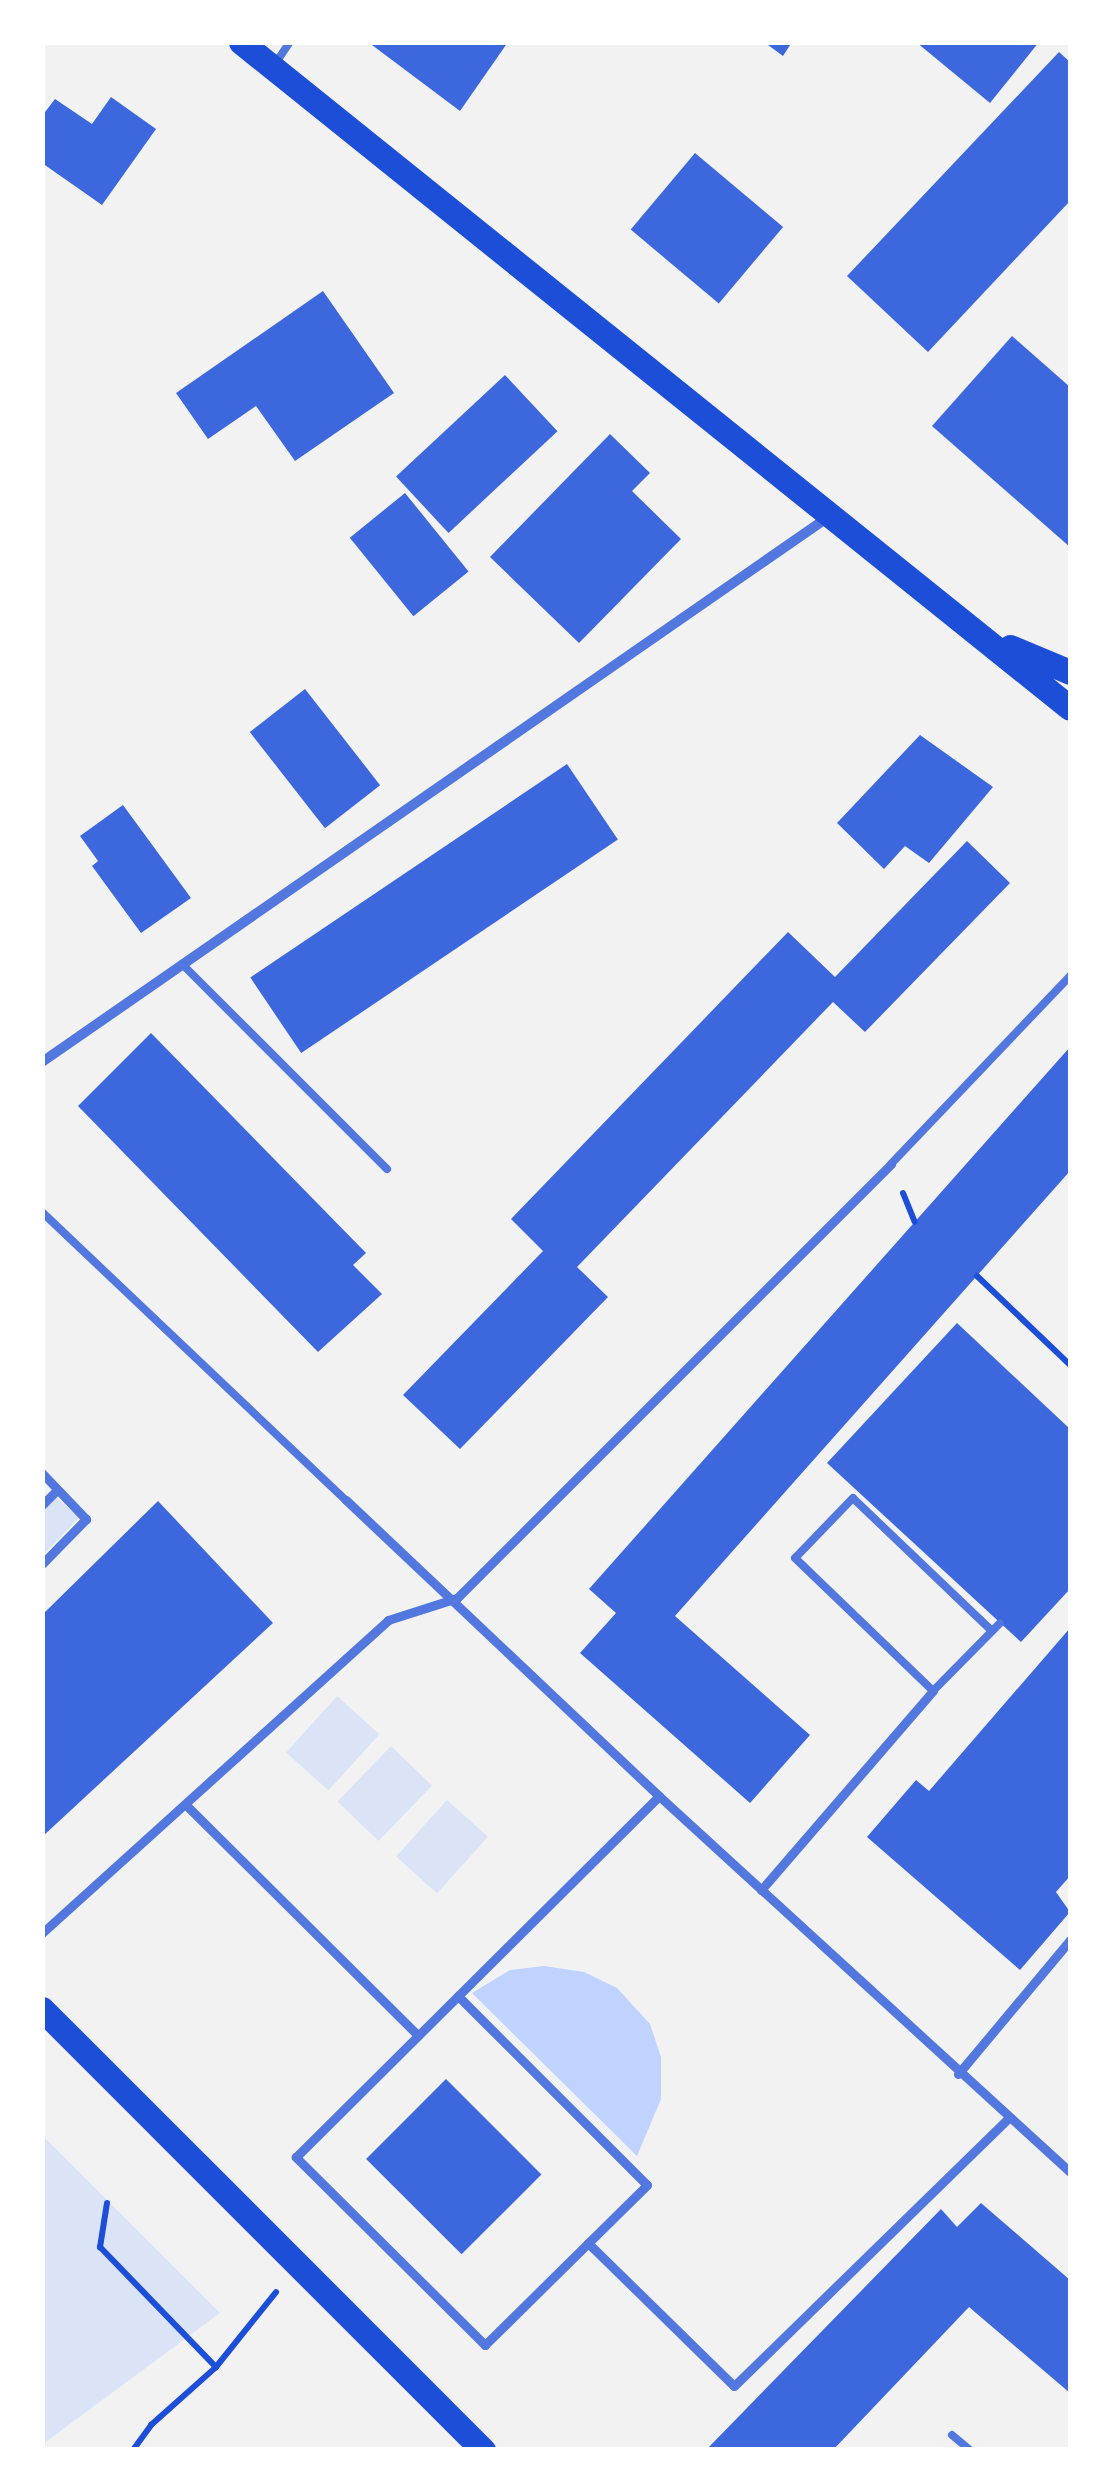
<!DOCTYPE html>
<style>
body{margin:0}
#map{position:relative;width:1113px;height:2492px;overflow:hidden;background:#f2f2f2;font-family:"Fira Sans",sans-serif}
div>[style]{position:absolute}
.green>*{inset:0;background:#dbe4f7;transform-origin:0 0}
.water>*{inset:0;background:#bfd3fe}
.building>*{inset:0;background:#3d67dc;transform-origin:0 0}
.path>*{height:6px;margin:-3px;padding:0 3px;transform-origin:3px;border-radius:3px;background:#1d4ed8}
.service>*{height:8px;margin:-4px;padding:0 4px;transform-origin:4px;border-radius:4px;background:#5277de}
.pedestrian>*{height:9px;margin:-4.5px;padding:0 4.5px;transform-origin:4.5px;border-radius:4.5px;background:#5277de}
.minor>*{height:10px;margin:-5px;padding:0 5px;transform-origin:5px;border-radius:5px;background:#5277de}
.primary>*{height:25px;margin:-12.5px;padding:0 12.5px;transform-origin:12.5px;border-radius:12.5px;background:#1d4ed8}
span{translate:-50% -50%;white-space:nowrap;text-align:center;line-height:1.15;-webkit-text-stroke:9px #fff;paint-order:stroke}
.frame{position:absolute;inset:0;border:45px solid #fff;pointer-events:none}
</style>
<div id="map">
<div class="green">
<i style="clip-path:polygon(56px 1497px,79px 1518px,43px 1555px,43px 1511px)"></i>
<i style="left:337px;top:1696px;width:57px;height:76px;rotate:42deg"></i>
<i style="left:391px;top:1746px;width:57px;height:77px;rotate:44deg"></i>
<i style="left:447px;top:1800px;width:55px;height:76px;rotate:42deg"></i>
<i style="clip-path:polygon(42px 2135px,220px 2313px,43px 2444px,42px 2444px)"></i>
</div>
<div class="water">
<i style="clip-path:polygon(544px 1966px,584px 1972px,617px 1988px,650px 2024px,661px 2057px,661px 2099px,637px 2156px,472px 1993px,510px 1970px)"></i>
</div>
<div class="building">
<i style="clip-path:polygon(368px 42px,508px 42px,460px 111px)"></i>
<i style="clip-path:polygon(764px 42px,792px 42px,783px 56px)"></i>
<i style="clip-path:polygon(916px 42px,1039px 42px,990px 103px)"></i>
<i style="clip-path:polygon(1059px 52px,1070px 62px,1070px 201px,928px 352px,847px 276px)"></i>
<i style="clip-path:polygon(111px 97px,156px 129px,102px 205px,42px 163px,42px 116px,55px 99px,92px 124px)"></i>
<i style="left:695px;top:153px;width:115px;height:100px;rotate:40deg"></i>
<i style="clip-path:polygon(323px 291px,394px 393px,295px 461px,256px 406px,208px 439px,176px 393px)"></i>
<i style="clip-path:polygon(1012px 336px,1070px 387px,1070px 547px,932px 426px)"></i>
<i style="left:505px;top:375px;width:77px;height:149px;rotate:47deg"></i>
<i style="clip-path:polygon(610px 434px,650px 473px,632px 491px,681px 539px,579px 643px,490px 557px)"></i>
<i style="left:405px;top:493px;width:101px;height:71px;rotate:51deg"></i>
<i style="left:305px;top:689px;width:122px;height:70px;rotate:52deg"></i>
<i style="clip-path:polygon(920px 735px,993px 787px,929px 863px,905px 846px,884px 869px,837px 823px)"></i>
<i style="left:567px;top:764px;width:91px;height:382px;rotate:56deg"></i>
<i style="clip-path:polygon(123px 805px,191px 898px,141px 933px,92px 866px,98px 861px,80px 836px)"></i>
<i style="clip-path:polygon(967px 841px,1010px 883px,865px 1032px,833px 1002px,577px 1267px,608px 1297px,460px 1449px,403px 1395px,543px 1251px,511px 1219px,788px 932px,835px 977px)"></i>
<i style="clip-path:polygon(151px 1033px,366px 1253px,353px 1265px,382px 1294px,318px 1352px,78px 1106px)"></i>
<i style="clip-path:polygon(1070px 1047px,1070px 1171px,675px 1616px,810px 1735px,750px 1803px,580px 1653px,616px 1613px,589px 1589px)"></i>
<i style="clip-path:polygon(957px 1323px,1070px 1429px,1070px 1589px,1021px 1642px,827px 1463px)"></i>
<i style="clip-path:polygon(158px 1501px,273px 1623px,42px 1837px,42px 1615px)"></i>
<i style="clip-path:polygon(1070px 1628px,1070px 1876px,1056px 1892px,1070px 1912px,1020px 1970px,867px 1837px,916px 1780px,929px 1791px)"></i>
<i style="left:446px;top:2079px;width:135px;height:113px;rotate:45deg"></i>
<i style="clip-path:polygon(981px 2203px,1070px 2280px,1070px 2393px,969px 2307px,833px 2450px,706px 2450px,941px 2209px,957px 2227px)"></i>
</div>
<div class="path">
<i style="left:903px;top:1193px;width:31px;rotate:68deg"></i>
<i style="left:977px;top:1276px;width:129px;rotate:43.7deg"></i>
<i style="left:107px;top:2203px;width:45px;rotate:99deg"></i>
<i style="left:100px;top:2247px;width:167px;rotate:46deg"></i>
<i style="left:133px;top:2450px;width:31px;rotate:-54deg"></i>
<i style="left:151px;top:2425px;width:87px;rotate:-41.7deg"></i>
<i style="left:216px;top:2367px;width:96px;rotate:-51.3deg"></i>
</div>
<div class="service">
<i style="left:275px;top:64px;width:27px;rotate:-56deg"></i>
<i style="left:182px;top:964px;width:290px;rotate:45deg"></i>
<i style="left:891px;top:1164px;width:260px;rotate:-46.4deg"></i>
<i style="left:42px;top:1212px;width:419px;rotate:43.5deg"></i>
<i style="left:992px;top:1631px;width:192px;rotate:-136.3deg"></i>
<i style="left:853px;top:1498px;width:83px;rotate:134deg"></i>
<i style="left:795px;top:1558px;width:192px;rotate:43.9deg"></i>
<i style="left:933px;top:1691px;width:95px;rotate:-45.4deg"></i>
<i style="left:952px;top:2435px;width:23px;rotate:40deg"></i>
</div>
<div class="pedestrian">
<i style="left:42px;top:1473px;width:64px;rotate:46.3deg"></i>
<i style="left:86px;top:1519px;width:63px;rotate:134.4deg"></i>
<i style="left:346px;top:1500px;width:431px;rotate:43.4deg"></i>
<i style="left:659px;top:1796px;width:557px;rotate:42.45deg"></i>
<i style="left:42px;top:1505px;width:21px;rotate:-45deg"></i>
<i style="left:186px;top:1805px;width:327px;rotate:44.8deg"></i>
<i style="left:761px;top:1890px;width:263px;rotate:-49.2deg"></i>
<i style="left:42px;top:1933px;width:467px;rotate:-42.1deg"></i>
<i style="left:388px;top:1620px;width:72px;rotate:-17.7deg"></i>
<i style="left:457px;top:1598px;width:614px;rotate:-45deg"></i>
<i style="left:458px;top:1996px;width:267px;rotate:45deg"></i>
<i style="left:647px;top:2185px;width:228px;rotate:135.4deg"></i>
<i style="left:485px;top:2345px;width:267px;rotate:-135.2deg"></i>
<i style="left:296px;top:2157px;width:512px;rotate:-44.84deg"></i>
<i style="left:958px;top:2074px;width:175px;rotate:-50.1deg"></i>
<i style="left:588px;top:2243px;width:204px;rotate:44.4deg"></i>
<i style="left:734px;top:2386px;width:384px;rotate:-44.3deg"></i>
</div>
<div class="minor">
<i style="left:42px;top:1062px;width:960px;rotate:-34.73deg"></i>
</div>
<div class="primary">
<i style="left:241px;top:42px;width:1063px;rotate:38.78deg"></i>
<i style="left:1010px;top:647px;width:65px;rotate:22.6deg"></i>
<i style="left:42px;top:2009px;width:624px;rotate:45deg"></i>
</div>
<div class="frame"></div>
</div>
